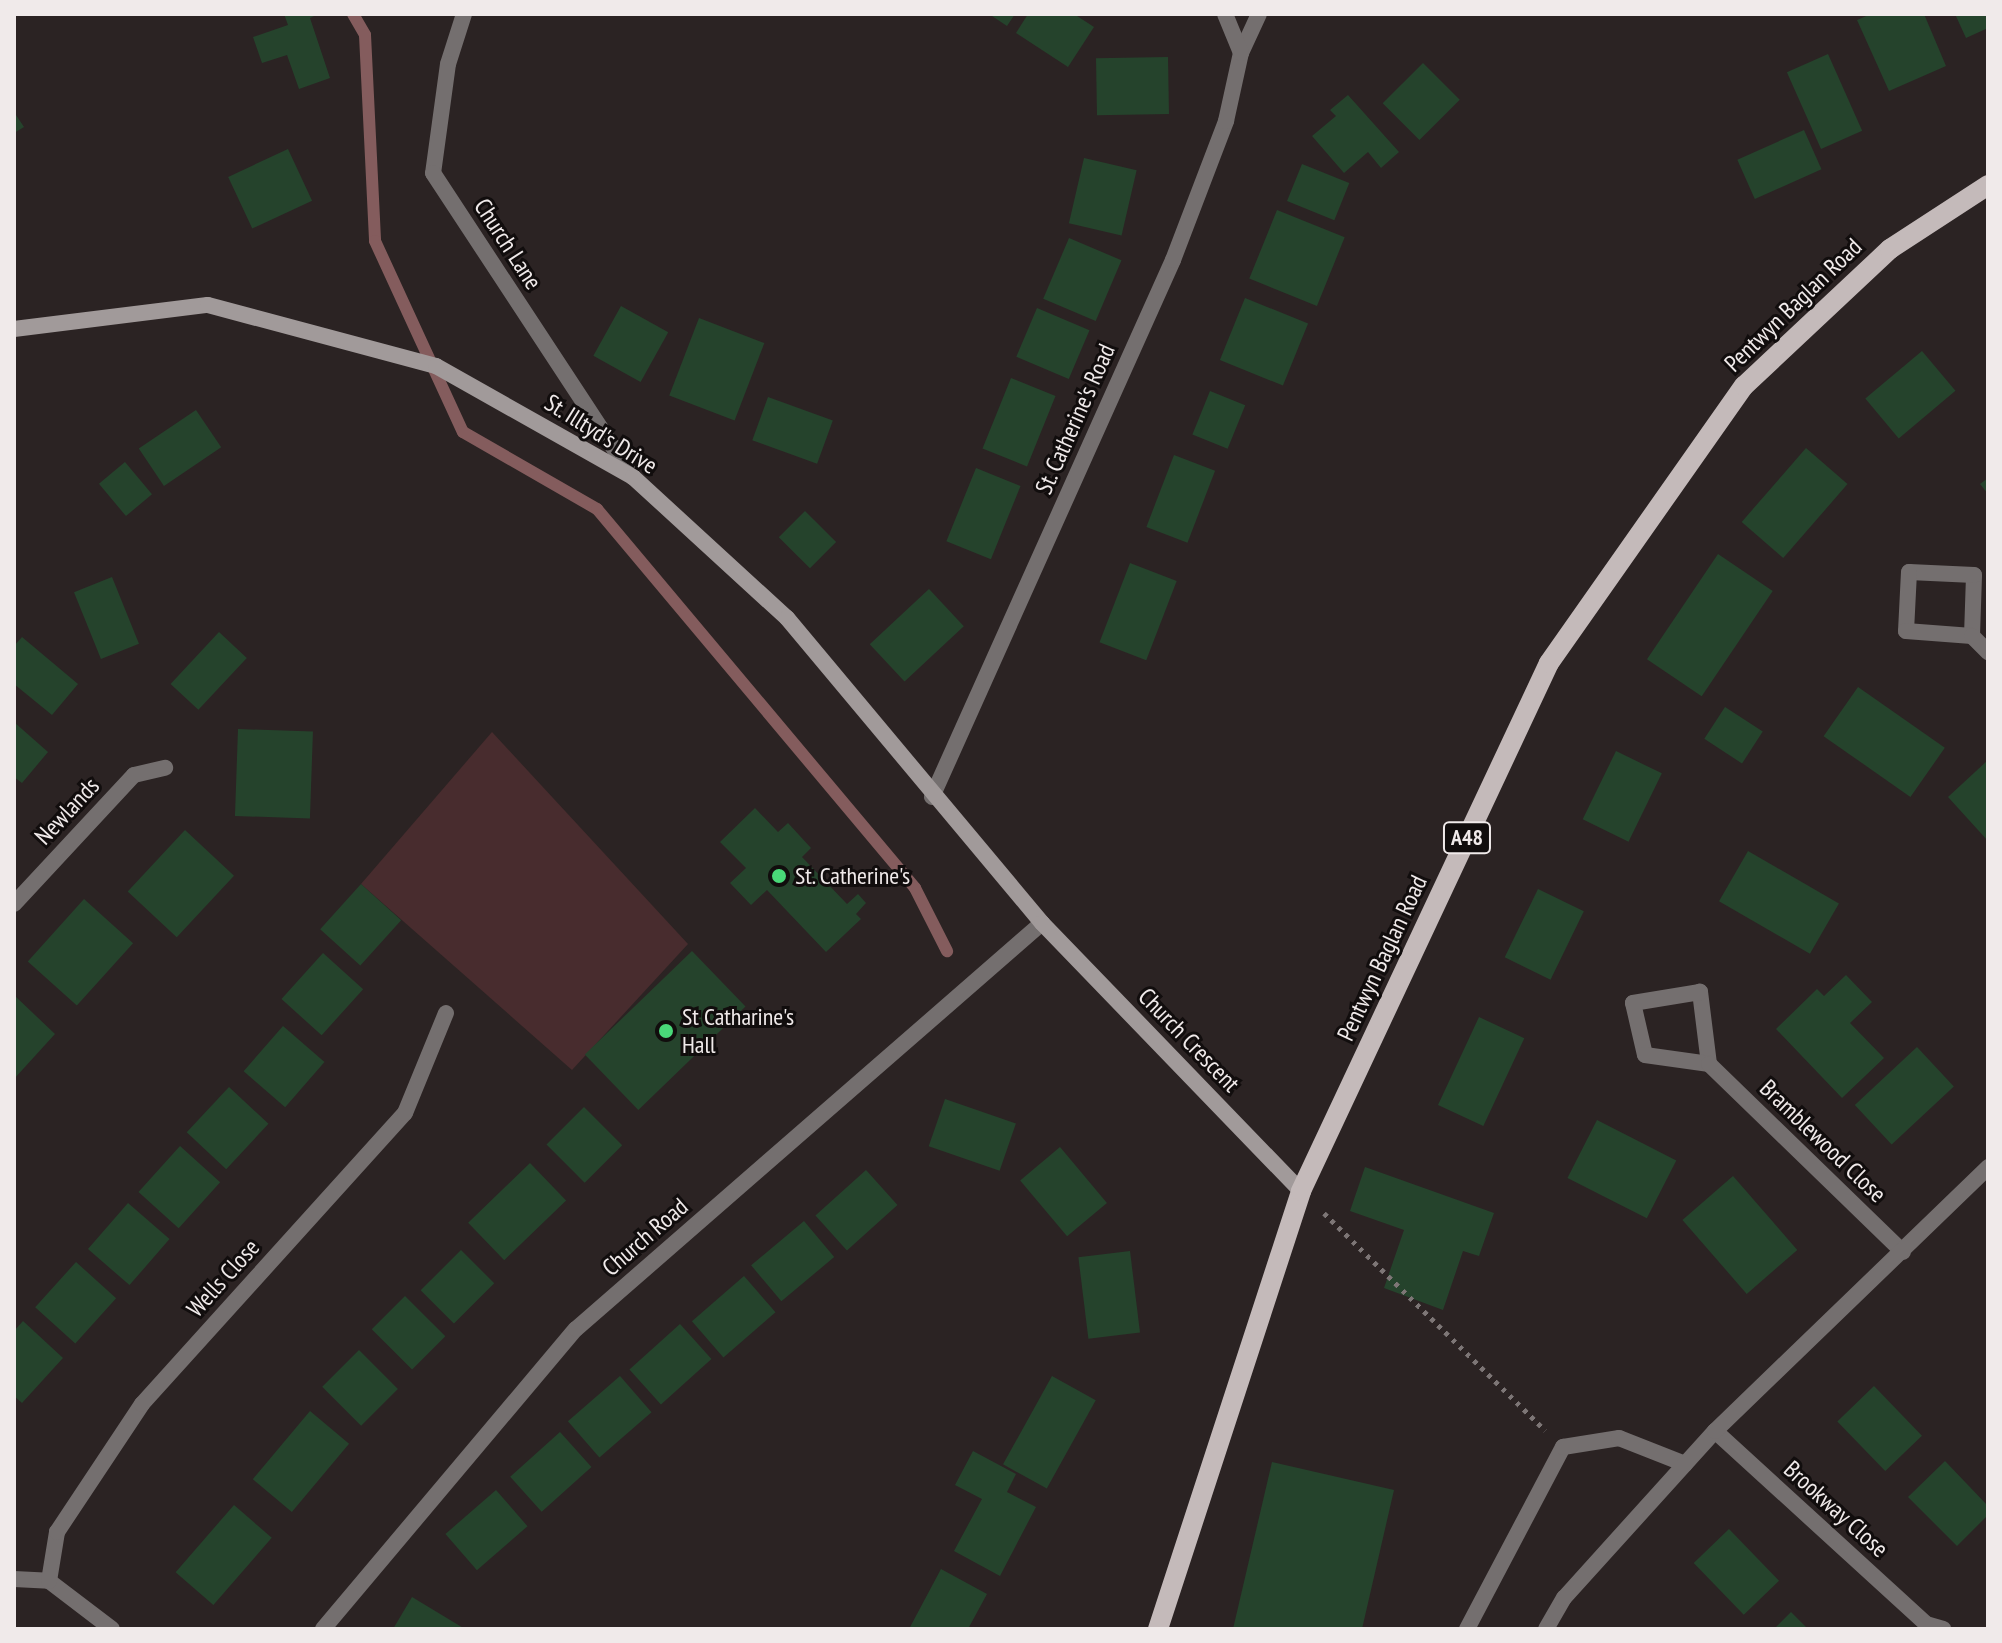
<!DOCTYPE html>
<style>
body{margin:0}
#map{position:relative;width:2002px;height:1643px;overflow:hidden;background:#2b2323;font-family:"PT Sans Narrow",sans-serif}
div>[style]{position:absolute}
.green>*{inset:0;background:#482c2e}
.stream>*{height:12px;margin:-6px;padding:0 6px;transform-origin:6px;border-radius:6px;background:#845c5d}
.building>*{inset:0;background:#25432c;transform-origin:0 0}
.path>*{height:5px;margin-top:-2.5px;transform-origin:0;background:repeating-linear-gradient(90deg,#7d7676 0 4px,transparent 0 10px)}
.lane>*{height:16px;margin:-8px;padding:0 8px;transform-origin:8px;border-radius:8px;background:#746f6f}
.street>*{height:16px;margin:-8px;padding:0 8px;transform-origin:8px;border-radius:8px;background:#746f6f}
.secondary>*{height:16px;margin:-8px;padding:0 8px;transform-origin:8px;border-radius:8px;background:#a19a9a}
.primary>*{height:20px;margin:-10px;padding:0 10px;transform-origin:10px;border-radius:10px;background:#c4baba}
.dots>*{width:22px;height:22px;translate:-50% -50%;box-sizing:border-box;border:4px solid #110d0d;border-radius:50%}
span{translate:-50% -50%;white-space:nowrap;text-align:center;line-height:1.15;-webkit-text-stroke:6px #110d0d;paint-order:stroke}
.shield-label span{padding:2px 6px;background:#110d0d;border:2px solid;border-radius:6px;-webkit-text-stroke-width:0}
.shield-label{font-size:22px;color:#f0eaea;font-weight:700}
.street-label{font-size:24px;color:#f0eaea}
.poi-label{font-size:24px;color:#f0eaea}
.left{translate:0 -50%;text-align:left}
.frame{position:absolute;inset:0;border:16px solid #f0eaea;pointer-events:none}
</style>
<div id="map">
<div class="green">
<i style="clip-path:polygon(492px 732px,688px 944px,572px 1070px,361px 884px)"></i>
</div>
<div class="stream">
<i style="left:353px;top:14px;width:24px;rotate:60deg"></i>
<i style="left:365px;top:35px;width:206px;rotate:87.2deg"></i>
<i style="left:375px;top:241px;width:210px;rotate:65.3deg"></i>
<i style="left:463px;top:432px;width:155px;rotate:29.9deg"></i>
<i style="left:597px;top:509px;width:495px;rotate:50deg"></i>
<i style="left:915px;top:888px;width:71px;rotate:63.1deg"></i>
</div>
<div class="building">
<i style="clip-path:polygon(284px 14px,318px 14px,310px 18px,330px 78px,299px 89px,287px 55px,262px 63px,253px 37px,288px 25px)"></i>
<i style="clip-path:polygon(989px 14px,1015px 14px,1007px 26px)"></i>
<i style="clip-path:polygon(1028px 14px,1074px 14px,1094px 27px,1068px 67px,1016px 33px)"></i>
<i style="clip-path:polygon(1871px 14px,1924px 14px,1946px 66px,1889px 91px,1857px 20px)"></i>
<i style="clip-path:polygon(1955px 14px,1988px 14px,1988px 28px,1966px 38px)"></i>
<i style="left:1828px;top:54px;width:84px;height:45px;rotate:66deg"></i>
<i style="left:1168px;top:57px;width:57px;height:72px;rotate:89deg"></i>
<i style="left:1423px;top:63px;width:52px;height:57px;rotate:45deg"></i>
<i style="clip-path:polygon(1348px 95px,1399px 152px,1381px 168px,1368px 152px,1344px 173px,1312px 136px,1336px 116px,1330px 110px)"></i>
<i style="clip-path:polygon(14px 112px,24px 127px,14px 133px)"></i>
<i style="left:1804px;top:130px;width:43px;height:73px;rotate:66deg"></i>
<i style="left:288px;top:149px;width:57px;height:66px;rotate:65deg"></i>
<i style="left:1084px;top:158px;width:54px;height:67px;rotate:13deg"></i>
<i style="left:1302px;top:164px;width:51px;height:40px;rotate:22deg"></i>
<i style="left:1277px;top:210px;width:73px;height:74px;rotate:22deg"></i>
<i style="left:1069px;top:238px;width:57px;height:66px;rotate:23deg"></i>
<i style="left:1245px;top:298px;width:68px;height:67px;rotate:22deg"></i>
<i style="left:621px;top:306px;width:54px;height:57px;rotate:29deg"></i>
<i style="left:1037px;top:308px;width:57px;height:53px;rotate:23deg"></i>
<i style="left:699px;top:318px;width:70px;height:83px;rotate:21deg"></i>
<i style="left:1922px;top:351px;width:52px;height:74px;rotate:50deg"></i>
<i style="left:1011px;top:378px;width:48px;height:76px;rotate:22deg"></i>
<i style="left:1210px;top:391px;width:38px;height:47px;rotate:22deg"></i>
<i style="left:768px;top:397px;width:69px;height:46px;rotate:20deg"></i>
<i style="left:196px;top:410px;width:45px;height:69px;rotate:56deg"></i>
<i style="left:1806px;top:448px;width:55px;height:98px;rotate:41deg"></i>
<i style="left:1174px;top:455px;width:44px;height:77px;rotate:21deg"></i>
<i style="left:125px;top:462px;width:42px;height:34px;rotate:50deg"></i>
<i style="left:976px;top:468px;width:48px;height:79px;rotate:22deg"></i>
<i style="clip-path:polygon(1988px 478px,1988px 494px,1980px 484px)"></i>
<i style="left:805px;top:511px;width:44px;height:37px;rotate:45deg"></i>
<i style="left:1718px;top:554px;width:66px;height:127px;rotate:34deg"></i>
<i style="left:1130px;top:563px;width:50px;height:85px;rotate:21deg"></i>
<i style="left:112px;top:577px;width:72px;height:41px;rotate:68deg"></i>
<i style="left:929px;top:589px;width:51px;height:81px;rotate:47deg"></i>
<i style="left:219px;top:632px;width:38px;height:71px;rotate:43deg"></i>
<i style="clip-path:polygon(22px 637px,78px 684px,52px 715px,14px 684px,14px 646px)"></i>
<i style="left:1858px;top:687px;width:106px;height:60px;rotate:35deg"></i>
<i style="left:1725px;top:707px;width:45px;height:38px;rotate:33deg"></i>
<i style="clip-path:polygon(14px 722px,48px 752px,22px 783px,14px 777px)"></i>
<i style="left:238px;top:729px;width:75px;height:87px;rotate:2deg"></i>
<i style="left:1616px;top:751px;width:51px;height:76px;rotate:26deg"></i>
<i style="clip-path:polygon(1988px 760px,1988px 841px,1948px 797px)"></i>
<i style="clip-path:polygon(755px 808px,778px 832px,788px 823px,811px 848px,802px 857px,847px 904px,858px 894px,866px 903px,856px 914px,861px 919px,826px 952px,767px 890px,751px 905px,730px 883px,746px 868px,720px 842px)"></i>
<i style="left:185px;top:830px;width:67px;height:84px;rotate:43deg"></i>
<i style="left:1748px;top:851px;width:105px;height:58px;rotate:30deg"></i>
<i style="left:361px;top:884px;width:54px;height:61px;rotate:42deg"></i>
<i style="left:1538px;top:889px;width:51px;height:76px;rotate:26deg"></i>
<i style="left:84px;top:899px;width:66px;height:84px;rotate:42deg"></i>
<i style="left:692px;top:951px;width:77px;height:149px;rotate:46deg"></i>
<i style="left:323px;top:953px;width:54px;height:62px;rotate:42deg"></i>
<i style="clip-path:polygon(1846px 975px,1872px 1002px,1850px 1023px,1884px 1058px,1842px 1098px,1776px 1029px,1817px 989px,1824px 996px)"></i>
<i style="clip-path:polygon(14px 995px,55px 1034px,14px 1079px)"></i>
<i style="left:1479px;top:1017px;width:50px;height:97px;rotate:25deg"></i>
<i style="left:283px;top:1026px;width:55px;height:60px;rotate:41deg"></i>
<i style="left:1917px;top:1047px;width:54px;height:85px;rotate:47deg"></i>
<i style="left:229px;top:1087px;width:54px;height:62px;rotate:43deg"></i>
<i style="left:945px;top:1099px;width:75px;height:50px;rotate:19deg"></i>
<i style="left:584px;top:1107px;width:54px;height:53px;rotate:45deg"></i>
<i style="left:1597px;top:1120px;width:89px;height:65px;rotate:27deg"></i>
<i style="left:180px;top:1146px;width:54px;height:62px;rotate:42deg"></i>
<i style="left:1060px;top:1147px;width:73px;height:52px;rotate:50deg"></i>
<i style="left:530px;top:1163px;width:52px;height:86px;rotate:46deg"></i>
<i style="clip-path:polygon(1365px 1167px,1494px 1213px,1479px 1256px,1463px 1251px,1443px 1310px,1384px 1288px,1404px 1230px,1350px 1211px)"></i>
<i style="left:866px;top:1170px;width:47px;height:68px;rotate:48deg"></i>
<i style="left:1733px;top:1176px;width:98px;height:67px;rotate:49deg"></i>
<i style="left:128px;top:1203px;width:55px;height:61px;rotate:41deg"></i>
<i style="left:804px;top:1221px;width:47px;height:69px;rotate:50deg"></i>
<i style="left:461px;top:1250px;width:47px;height:57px;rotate:45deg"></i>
<i style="left:1130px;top:1251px;width:82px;height:52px;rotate:83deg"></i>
<i style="left:76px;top:1262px;width:54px;height:61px;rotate:42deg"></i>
<i style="left:744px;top:1276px;width:48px;height:69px;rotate:49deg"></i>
<i style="left:405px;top:1296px;width:57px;height:47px;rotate:45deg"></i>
<i style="clip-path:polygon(23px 1321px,63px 1358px,22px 1403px,14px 1396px,14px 1331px)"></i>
<i style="left:680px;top:1324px;width:47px;height:68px;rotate:48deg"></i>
<i style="left:359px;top:1350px;width:55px;height:52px;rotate:45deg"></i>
<i style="left:620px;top:1376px;width:48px;height:69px;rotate:49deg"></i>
<i style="left:1052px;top:1376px;width:50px;height:101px;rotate:29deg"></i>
<i style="left:1874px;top:1386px;width:69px;height:51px;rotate:46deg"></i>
<i style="left:310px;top:1411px;width:51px;height:89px;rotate:40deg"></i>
<i style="left:560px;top:1432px;width:47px;height:67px;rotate:48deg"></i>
<i style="clip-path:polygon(973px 1451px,1016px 1474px,1007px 1492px,1036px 1507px,1000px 1576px,954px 1551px,982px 1499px,955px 1485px)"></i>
<i style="clip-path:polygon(1945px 1461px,1988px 1506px,1988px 1515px,1957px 1546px,1908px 1497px)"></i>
<i style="clip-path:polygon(1272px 1462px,1394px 1490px,1362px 1629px,1233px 1629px)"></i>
<i style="left:496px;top:1490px;width:48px;height:67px;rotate:49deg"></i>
<i style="left:234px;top:1505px;width:50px;height:89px;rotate:41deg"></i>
<i style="left:1729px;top:1529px;width:72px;height:49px;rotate:46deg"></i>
<i style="clip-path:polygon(941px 1569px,987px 1594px,968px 1629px,909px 1629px)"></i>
<i style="clip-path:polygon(412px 1597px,465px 1629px,393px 1629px)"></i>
<i style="clip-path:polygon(1791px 1612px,1808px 1629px,1774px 1629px)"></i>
</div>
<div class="path">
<i style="left:1324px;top:1213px;width:310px;rotate:44.5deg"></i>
</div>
<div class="lane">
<i style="left:1467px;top:1629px;width:206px;rotate:-62.2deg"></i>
<i style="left:1563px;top:1447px;width:57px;rotate:-9.1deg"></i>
<i style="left:1619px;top:1438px;width:71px;rotate:21.5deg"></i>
</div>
<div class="street">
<i style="left:464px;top:14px;width:52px;rotate:107.7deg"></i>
<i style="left:448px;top:64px;width:110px;rotate:97.8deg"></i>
<i style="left:433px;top:173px;width:364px;rotate:56.7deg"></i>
<i style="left:1241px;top:53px;width:43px;rotate:-65.2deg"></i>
<i style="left:1972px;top:636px;width:61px;rotate:-88.1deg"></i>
<i style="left:1974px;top:575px;width:65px;rotate:-177.4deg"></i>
<i style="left:1909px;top:572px;width:59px;rotate:92.9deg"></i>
<i style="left:1906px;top:631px;width:66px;rotate:4.3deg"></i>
<i style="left:1972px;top:636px;width:23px;rotate:45deg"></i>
<i style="left:932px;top:797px;width:589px;rotate:-65.83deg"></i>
<i style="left:1173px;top:260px;width:149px;rotate:-69.1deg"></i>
<i style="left:1226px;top:121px;width:70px;rotate:-77.6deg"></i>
<i style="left:1241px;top:53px;width:42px;rotate:-112.3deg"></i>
<i style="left:14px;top:904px;width:176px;rotate:-47.1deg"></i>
<i style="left:134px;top:775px;width:32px;rotate:-13deg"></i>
<i style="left:1709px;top:1064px;width:73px;rotate:-97.1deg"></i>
<i style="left:1700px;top:992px;width:68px;rotate:170.7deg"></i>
<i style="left:1633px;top:1003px;width:53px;rotate:77deg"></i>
<i style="left:1645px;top:1055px;width:65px;rotate:8deg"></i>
<i style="left:1709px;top:1064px;width:270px;rotate:44.1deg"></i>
<i style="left:1715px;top:1431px;width:286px;rotate:42.4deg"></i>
<i style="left:1926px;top:1624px;width:18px;rotate:16deg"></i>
<i style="left:14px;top:1579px;width:35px;rotate:3deg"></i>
<i style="left:49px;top:1581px;width:79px;rotate:37.3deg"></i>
<i style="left:49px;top:1581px;width:50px;rotate:-80.7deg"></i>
<i style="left:57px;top:1532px;width:154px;rotate:-56.4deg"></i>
<i style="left:142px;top:1404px;width:392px;rotate:-47.9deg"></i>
<i style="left:405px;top:1113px;width:108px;rotate:-67.7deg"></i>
<i style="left:323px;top:1629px;width:392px;rotate:-49.9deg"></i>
<i style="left:576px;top:1329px;width:618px;rotate:-41.06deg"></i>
<i style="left:1546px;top:1629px;width:36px;rotate:-60deg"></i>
<i style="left:1564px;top:1598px;width:225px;rotate:-47.9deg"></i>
<i style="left:1715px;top:1431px;width:380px;rotate:-44deg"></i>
</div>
<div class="secondary">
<i style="left:14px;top:329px;width:195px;rotate:-7.1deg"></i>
<i style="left:208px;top:305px;width:236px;rotate:15deg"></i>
<i style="left:436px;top:366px;width:226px;rotate:29.4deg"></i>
<i style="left:633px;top:477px;width:209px;rotate:42.5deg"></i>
<i style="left:787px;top:618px;width:398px;rotate:50.1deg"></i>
<i style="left:1042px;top:923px;width:373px;rotate:46deg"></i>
</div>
<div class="primary">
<i style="left:1158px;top:1629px;width:461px;rotate:-71.9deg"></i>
<i style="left:1301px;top:1191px;width:583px;rotate:-64.84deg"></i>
<i style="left:1549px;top:663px;width:339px;rotate:-54.9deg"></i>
<i style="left:1744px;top:386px;width:200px;rotate:-43.2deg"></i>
<i style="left:1890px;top:249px;width:117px;rotate:-33.1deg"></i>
</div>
<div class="dots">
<i style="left:779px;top:876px;background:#49d778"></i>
<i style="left:666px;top:1031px;background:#49d778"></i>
</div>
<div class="shield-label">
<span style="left:1467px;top:838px">A48</span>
</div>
<div class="street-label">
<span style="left:508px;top:244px;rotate:57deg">Church Lane</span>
<span style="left:1793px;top:305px;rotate:-44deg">Pentwyn Baglan Road</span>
<span style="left:1075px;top:419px;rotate:-66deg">St. Catherine's Road</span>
<span style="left:601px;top:434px;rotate:32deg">St. Illtyd's Drive</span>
<span style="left:67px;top:811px;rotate:-47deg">Newlands</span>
<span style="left:1382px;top:958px;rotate:-65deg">Pentwyn Baglan Road</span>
<span style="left:1189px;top:1040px;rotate:46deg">Church Crescent</span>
<span style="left:1823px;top:1141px;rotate:44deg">Bramblewood Close</span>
<span style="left:645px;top:1237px;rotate:-41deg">Church Road</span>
<span style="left:223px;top:1278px;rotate:-48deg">Wells Close</span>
<span style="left:1836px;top:1509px;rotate:42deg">Brookway Close</span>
</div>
<div class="poi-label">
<span class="left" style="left:795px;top:876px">St. Catherine's</span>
<span class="left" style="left:682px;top:1031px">St Catharine's<br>Hall</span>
</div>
<div class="frame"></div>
</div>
